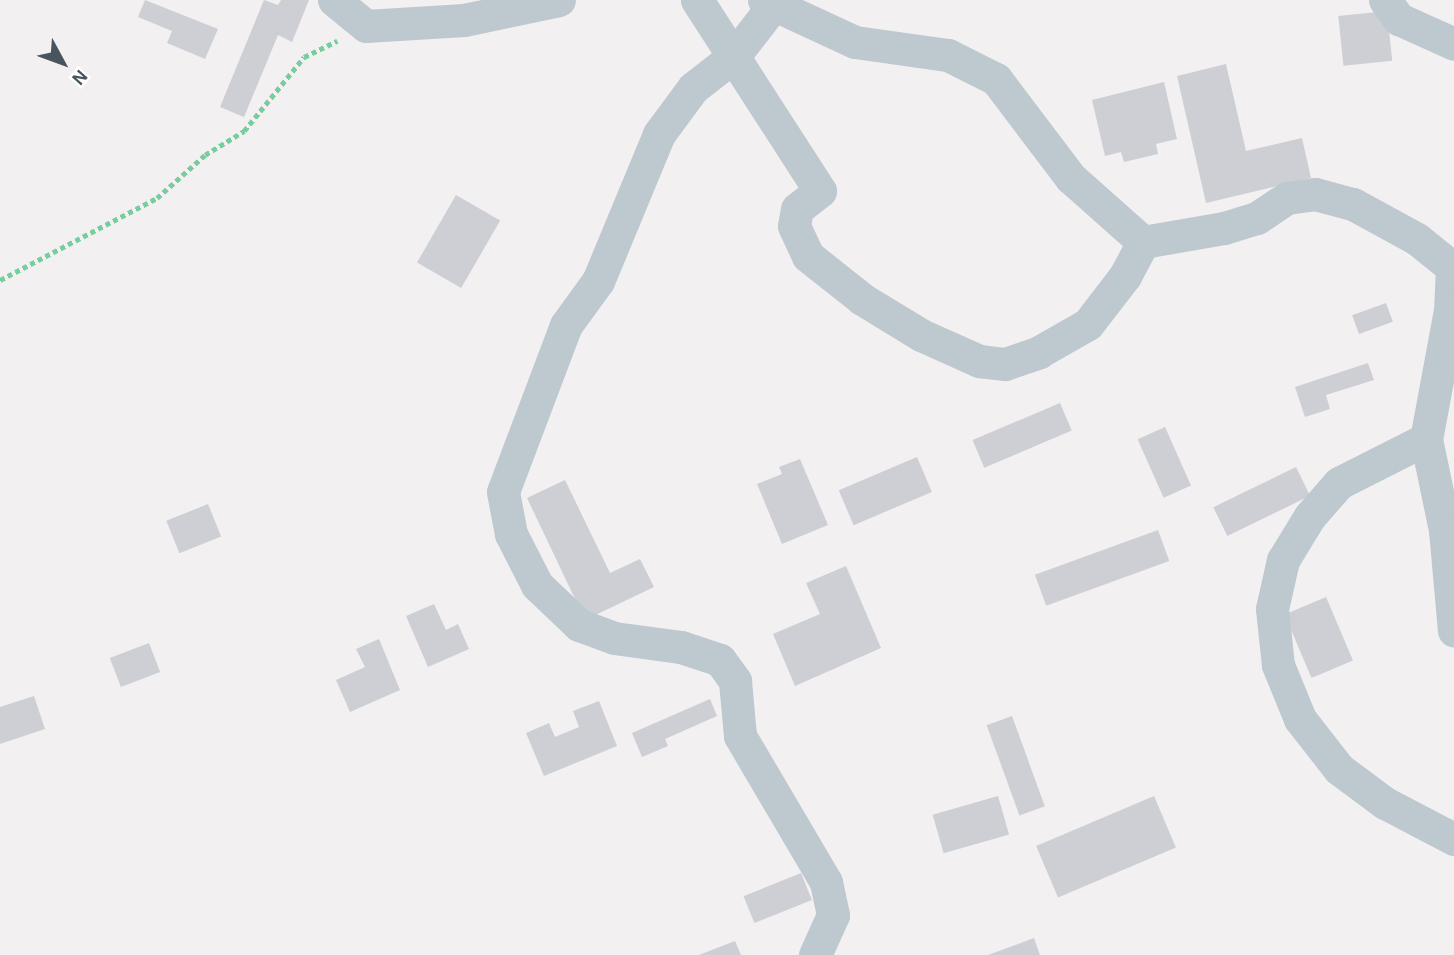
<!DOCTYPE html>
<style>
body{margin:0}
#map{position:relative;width:1454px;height:955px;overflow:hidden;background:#f2f0f0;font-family:"Alegreya Sans",sans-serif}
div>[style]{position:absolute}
.building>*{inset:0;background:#cdcfd5;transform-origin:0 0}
.path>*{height:4.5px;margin-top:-2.25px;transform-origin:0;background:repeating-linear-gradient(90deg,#76ce9f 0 5px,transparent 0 8.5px)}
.minor>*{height:33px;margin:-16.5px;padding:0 16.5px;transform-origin:16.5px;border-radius:16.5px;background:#bec8cf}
span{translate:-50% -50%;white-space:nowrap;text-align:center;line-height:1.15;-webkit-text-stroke:6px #fff;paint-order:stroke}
.north{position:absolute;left:28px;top:28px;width:70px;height:70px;-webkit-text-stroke:5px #fff;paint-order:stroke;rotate:131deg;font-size:19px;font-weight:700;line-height:28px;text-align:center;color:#48545e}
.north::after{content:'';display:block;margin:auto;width:24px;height:32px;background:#48545e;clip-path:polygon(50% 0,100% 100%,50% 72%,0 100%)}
</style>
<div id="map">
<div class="building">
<i style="clip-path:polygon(145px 0,218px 29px,205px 59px,167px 43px,172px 31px,138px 17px)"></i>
<i style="clip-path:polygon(264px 0,278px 5px,281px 0,309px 0,292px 42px,278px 35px,244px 117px,220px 107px)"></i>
<i style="left:1387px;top:11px;width:50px;height:49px;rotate:84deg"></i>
<i style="clip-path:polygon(1226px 64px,1246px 151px,1302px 138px,1311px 178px,1206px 203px,1177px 76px)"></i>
<i style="clip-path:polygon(1164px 82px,1177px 139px,1156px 144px,1158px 154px,1124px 162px,1121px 152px,1105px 156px,1092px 100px)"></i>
<i style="left:456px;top:195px;width:51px;height:78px;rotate:30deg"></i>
<i style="left:1386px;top:303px;width:20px;height:36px;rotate:70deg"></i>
<i style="clip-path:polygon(1368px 363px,1374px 380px,1326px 395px,1330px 409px,1305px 417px,1295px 387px)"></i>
<i style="left:1060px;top:403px;width:30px;height:95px;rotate:67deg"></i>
<i style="left:1165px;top:427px;width:64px;height:30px;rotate:66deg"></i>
<i style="left:917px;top:457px;width:38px;height:85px;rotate:67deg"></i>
<i style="clip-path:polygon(800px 459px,828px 525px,782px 544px,757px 484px,782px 474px,779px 467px)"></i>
<i style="left:1296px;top:467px;width:32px;height:92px;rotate:64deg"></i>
<i style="clip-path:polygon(565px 480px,610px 573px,640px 559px,654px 587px,585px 620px,527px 498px)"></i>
<i style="left:208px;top:504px;width:35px;height:45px;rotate:68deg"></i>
<i style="left:1158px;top:530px;width:33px;height:131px;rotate:70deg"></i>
<i style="clip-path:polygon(846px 566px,881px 648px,795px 686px,773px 634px,820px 614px,806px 583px)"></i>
<i style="left:1326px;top:597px;width:69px;height:45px;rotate:67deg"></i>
<i style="clip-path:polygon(434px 604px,446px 630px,458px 624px,469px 649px,428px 667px,406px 616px)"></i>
<i style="clip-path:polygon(379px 639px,400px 690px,350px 712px,336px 680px,365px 667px,356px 649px)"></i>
<i style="left:149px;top:643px;width:31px;height:42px;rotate:69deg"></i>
<i style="clip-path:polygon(34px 696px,45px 729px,0 744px,0 707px)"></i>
<i style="clip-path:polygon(710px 699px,717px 716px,665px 739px,668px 746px,642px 757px,632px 733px)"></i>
<i style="clip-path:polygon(599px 701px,617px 746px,544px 776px,526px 733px,549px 723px,555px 737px,579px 727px,573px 711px)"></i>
<i style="left:1012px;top:716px;width:96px;height:27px;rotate:70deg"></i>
<i style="left:998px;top:796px;width:40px;height:68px;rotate:74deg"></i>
<i style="left:1154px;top:796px;width:56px;height:128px;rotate:67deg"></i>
<i style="left:801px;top:873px;width:29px;height:62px;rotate:68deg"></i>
<i style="clip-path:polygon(1034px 938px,1040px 955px,988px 955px)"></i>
<i style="clip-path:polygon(735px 941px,741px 955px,699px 955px)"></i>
</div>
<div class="path">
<i style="left:0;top:280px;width:177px;rotate:-27.6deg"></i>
<i style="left:157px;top:198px;width:64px;rotate:-41.9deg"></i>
<i style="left:205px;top:155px;width:46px;rotate:-31.6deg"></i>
<i style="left:244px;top:131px;width:95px;rotate:-51deg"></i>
<i style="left:304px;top:57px;width:37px;rotate:-26deg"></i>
</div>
<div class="minor">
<i style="left:334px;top:0;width:41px;rotate:39.1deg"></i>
<i style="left:366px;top:26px;width:98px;rotate:-3.5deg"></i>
<i style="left:464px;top:20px;width:97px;rotate:-11.9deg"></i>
<i style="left:697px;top:0;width:227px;rotate:57.2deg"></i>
<i style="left:820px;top:191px;width:29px;rotate:142deg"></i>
<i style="left:797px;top:209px;width:17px;rotate:100deg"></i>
<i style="left:794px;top:226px;width:33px;rotate:65deg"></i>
<i style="left:808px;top:256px;width:69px;rotate:38.5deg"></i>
<i style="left:862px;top:299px;width:69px;rotate:31.4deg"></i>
<i style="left:921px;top:335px;width:64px;rotate:24.1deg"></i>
<i style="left:979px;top:361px;width:26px;rotate:7deg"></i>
<i style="left:1005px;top:364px;width:36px;rotate:-19deg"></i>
<i style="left:1039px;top:352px;width:56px;rotate:-29.7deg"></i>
<i style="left:1088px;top:324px;width:61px;rotate:-52.4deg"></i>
<i style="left:1125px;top:276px;width:38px;rotate:-62deg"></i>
<i style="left:1143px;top:242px;width:82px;rotate:-9.8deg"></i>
<i style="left:1224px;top:228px;width:34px;rotate:-17deg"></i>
<i style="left:1257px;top:218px;width:36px;rotate:-34deg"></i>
<i style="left:1287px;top:198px;width:28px;rotate:-8deg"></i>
<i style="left:1315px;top:194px;width:39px;rotate:15deg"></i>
<i style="left:1353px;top:204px;width:73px;rotate:28.7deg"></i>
<i style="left:1417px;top:239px;width:48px;rotate:39deg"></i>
<i style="left:764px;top:0;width:100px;rotate:24.8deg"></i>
<i style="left:855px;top:42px;width:94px;rotate:8deg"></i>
<i style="left:948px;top:55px;width:54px;rotate:26.6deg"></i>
<i style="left:996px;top:79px;width:124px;rotate:52.9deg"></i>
<i style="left:1071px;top:178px;width:96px;rotate:41.6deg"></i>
<i style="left:783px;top:0;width:9px;rotate:159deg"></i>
<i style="left:775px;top:3px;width:67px;rotate:127.7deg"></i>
<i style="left:734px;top:56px;width:52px;rotate:142deg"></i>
<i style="left:693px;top:88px;width:57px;rotate:126.5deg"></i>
<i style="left:659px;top:134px;width:159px;rotate:112.5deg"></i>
<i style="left:598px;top:281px;width:54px;rotate:126deg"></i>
<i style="left:566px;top:325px;width:178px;rotate:110.7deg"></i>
<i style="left:503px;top:492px;width:43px;rotate:79.2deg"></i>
<i style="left:511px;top:534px;width:57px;rotate:63deg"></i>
<i style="left:537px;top:585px;width:58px;rotate:43.6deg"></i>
<i style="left:579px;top:625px;width:37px;rotate:20deg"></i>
<i style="left:614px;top:638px;width:68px;rotate:7.7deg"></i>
<i style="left:681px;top:647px;width:41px;rotate:18.4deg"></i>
<i style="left:720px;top:660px;width:26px;rotate:54deg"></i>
<i style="left:735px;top:681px;width:55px;rotate:84.8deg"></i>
<i style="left:740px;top:736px;width:169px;rotate:59.5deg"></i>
<i style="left:826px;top:882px;width:34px;rotate:78deg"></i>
<i style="left:833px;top:915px;width:44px;rotate:114.2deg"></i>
<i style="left:1385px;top:0;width:24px;rotate:54deg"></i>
<i style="left:1399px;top:19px;width:60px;rotate:24.4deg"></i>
<i style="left:1452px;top:268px;width:42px;rotate:92.7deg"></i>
<i style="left:1450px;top:310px;width:131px;rotate:100.5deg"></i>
<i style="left:1426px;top:439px;width:93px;rotate:78.2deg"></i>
<i style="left:1445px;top:530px;width:101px;rotate:84.9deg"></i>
<i style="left:1426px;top:439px;width:97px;rotate:153.2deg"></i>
<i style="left:1339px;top:483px;width:44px;rotate:131.3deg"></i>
<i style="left:1310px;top:516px;width:52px;rotate:121.5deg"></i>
<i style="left:1283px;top:560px;width:50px;rotate:102.7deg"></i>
<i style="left:1272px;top:609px;width:56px;rotate:83.9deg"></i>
<i style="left:1278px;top:665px;width:58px;rotate:67.8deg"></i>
<i style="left:1300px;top:719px;width:63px;rotate:52deg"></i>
<i style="left:1339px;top:769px;width:57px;rotate:36.5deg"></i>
<i style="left:1385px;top:803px;width:78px;rotate:27.6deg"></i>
</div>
<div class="north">N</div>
</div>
